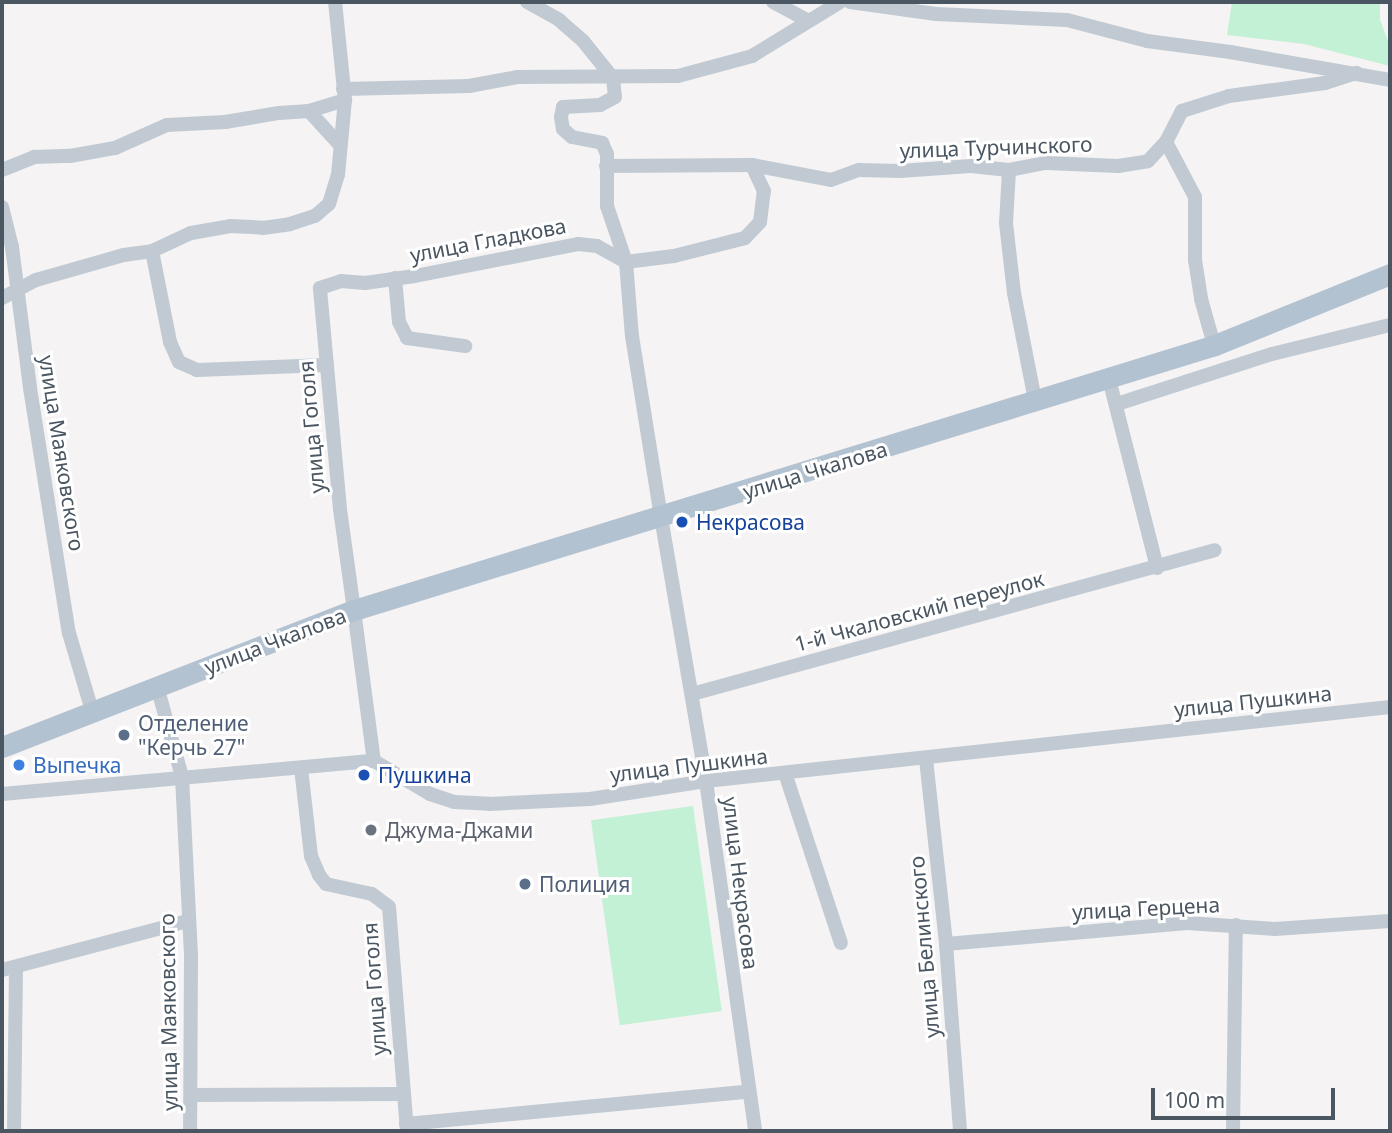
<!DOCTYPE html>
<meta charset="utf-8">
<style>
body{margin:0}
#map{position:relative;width:1392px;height:1133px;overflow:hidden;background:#f5f3f3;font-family:"Noto Sans",sans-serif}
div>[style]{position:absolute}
.green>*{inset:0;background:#c3f1d5;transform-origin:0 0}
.street>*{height:14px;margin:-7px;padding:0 7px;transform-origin:7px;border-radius:7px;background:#c1cad2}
.primary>*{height:21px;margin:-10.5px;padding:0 10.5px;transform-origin:10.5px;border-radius:10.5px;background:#b3c2d1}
.dots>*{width:19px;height:19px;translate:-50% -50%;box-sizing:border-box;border:4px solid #fff;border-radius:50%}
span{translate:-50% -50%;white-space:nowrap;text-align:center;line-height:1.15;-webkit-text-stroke:6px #fff;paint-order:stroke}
.street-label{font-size:21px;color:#4a5661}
.transit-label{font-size:21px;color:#164399}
.left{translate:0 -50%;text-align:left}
.service-label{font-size:21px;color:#4e5e75}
.shop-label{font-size:21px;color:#366cbe}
.worship-label{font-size:21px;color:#5b616d}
.frame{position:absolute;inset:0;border:4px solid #4a5661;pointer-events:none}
.scale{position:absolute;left:1151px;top:1088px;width:184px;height:32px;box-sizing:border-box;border:4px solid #4a5661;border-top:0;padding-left:9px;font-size:21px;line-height:24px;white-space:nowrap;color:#4a5661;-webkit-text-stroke:5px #fff;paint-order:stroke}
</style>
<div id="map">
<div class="green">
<i style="clip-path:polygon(1232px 2px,1380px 2px,1380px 20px,1390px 46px,1390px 66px,1304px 44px,1227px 35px)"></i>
<i style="left:693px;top:806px;width:207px;height:103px;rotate:82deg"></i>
</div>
<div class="street">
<i style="left:527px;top:2px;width:37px;rotate:29deg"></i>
<i style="left:559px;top:20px;width:32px;rotate:41deg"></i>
<i style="left:583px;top:41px;width:48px;rotate:51deg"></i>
<i style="left:613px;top:78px;width:19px;rotate:84deg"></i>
<i style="left:615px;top:97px;width:17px;rotate:152deg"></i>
<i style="left:600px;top:105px;width:37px;rotate:177deg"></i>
<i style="left:563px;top:107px;width:10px;rotate:101deg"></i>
<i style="left:561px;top:117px;width:12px;rotate:81deg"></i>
<i style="left:563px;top:129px;width:12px;rotate:42deg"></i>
<i style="left:572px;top:137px;width:31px;rotate:11deg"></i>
<i style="left:602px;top:143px;width:12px;rotate:66deg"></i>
<i style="left:607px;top:154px;width:52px;rotate:90deg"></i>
<i style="left:607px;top:206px;width:59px;rotate:71.3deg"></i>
<i style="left:626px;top:262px;width:74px;rotate:85.4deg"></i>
<i style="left:632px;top:336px;width:176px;rotate:80.9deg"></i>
<i style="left:773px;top:2px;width:40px;rotate:28deg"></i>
<i style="left:850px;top:2px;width:87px;rotate:7.9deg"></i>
<i style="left:936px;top:14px;width:131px;rotate:2.6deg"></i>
<i style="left:1067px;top:20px;width:83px;rotate:14.7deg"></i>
<i style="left:1147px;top:41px;width:84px;rotate:7.5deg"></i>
<i style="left:1230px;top:52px;width:162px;rotate:9.9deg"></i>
<i style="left:343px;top:89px;width:126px;rotate:-1.4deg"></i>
<i style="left:469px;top:86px;width:50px;rotate:-10.4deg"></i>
<i style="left:518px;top:77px;width:160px;rotate:-0.4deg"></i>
<i style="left:678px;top:76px;width:77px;rotate:-15.1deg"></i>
<i style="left:752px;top:56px;width:103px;rotate:-31.5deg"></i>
<i style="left:309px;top:111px;width:38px;rotate:-17deg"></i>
<i style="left:1166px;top:142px;width:62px;rotate:62.2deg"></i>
<i style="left:1195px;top:197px;width:63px;rotate:90deg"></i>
<i style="left:1195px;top:260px;width:39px;rotate:81deg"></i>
<i style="left:1201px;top:299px;width:41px;rotate:74.2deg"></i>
<i style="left:606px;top:166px;width:146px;rotate:-0.4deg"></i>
<i style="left:752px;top:165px;width:80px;rotate:10.8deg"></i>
<i style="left:831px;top:180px;width:30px;rotate:-20deg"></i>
<i style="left:859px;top:170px;width:41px;rotate:1.4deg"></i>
<i style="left:900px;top:171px;width:71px;rotate:-4deg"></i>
<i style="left:971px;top:166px;width:38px;rotate:6deg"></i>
<i style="left:1009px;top:170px;width:38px;rotate:-11deg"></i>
<i style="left:1046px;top:163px;width:72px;rotate:2.4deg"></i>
<i style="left:1118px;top:166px;width:30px;rotate:-9deg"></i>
<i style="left:1148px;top:161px;width:26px;rotate:-47deg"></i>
<i style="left:1166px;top:142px;width:35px;rotate:-63deg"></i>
<i style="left:1182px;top:111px;width:49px;rotate:-17.7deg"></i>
<i style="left:1229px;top:96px;width:97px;rotate:-7.7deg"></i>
<i style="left:1325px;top:83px;width:33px;rotate:-18deg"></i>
<i style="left:2px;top:170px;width:35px;rotate:-22deg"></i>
<i style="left:34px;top:157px;width:36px;rotate:-2deg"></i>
<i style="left:70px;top:156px;width:46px;rotate:-10.1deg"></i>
<i style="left:115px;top:148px;width:57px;rotate:-23.9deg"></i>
<i style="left:167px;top:125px;width:58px;rotate:-3deg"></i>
<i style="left:225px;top:122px;width:55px;rotate:-9.5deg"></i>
<i style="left:279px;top:113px;width:30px;rotate:-4deg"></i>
<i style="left:309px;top:111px;width:43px;rotate:47.8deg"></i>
<i style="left:1009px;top:170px;width:53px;rotate:93.2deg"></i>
<i style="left:1006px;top:223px;width:70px;rotate:83.5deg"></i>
<i style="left:1014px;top:293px;width:104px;rotate:78.9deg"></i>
<i style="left:2px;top:207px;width:41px;rotate:76deg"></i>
<i style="left:12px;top:247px;width:142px;rotate:82.7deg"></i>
<i style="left:30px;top:388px;width:248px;rotate:81deg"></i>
<i style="left:69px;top:633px;width:74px;rotate:73.5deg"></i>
<i style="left:152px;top:251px;width:93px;rotate:78.8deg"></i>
<i style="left:170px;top:342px;width:22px;rotate:66deg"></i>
<i style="left:179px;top:362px;width:20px;rotate:24deg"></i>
<i style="left:197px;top:370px;width:130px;rotate:-2.2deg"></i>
<i style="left:395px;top:278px;width:44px;rotate:84.8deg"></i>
<i style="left:399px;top:322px;width:18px;rotate:63deg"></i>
<i style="left:407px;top:338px;width:59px;rotate:7.9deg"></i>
<i style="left:2px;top:298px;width:38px;rotate:-28deg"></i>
<i style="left:36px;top:280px;width:91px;rotate:-15.9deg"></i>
<i style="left:124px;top:255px;width:28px;rotate:-8deg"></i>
<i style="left:152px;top:251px;width:43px;rotate:-24.8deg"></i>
<i style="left:191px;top:233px;width:40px;rotate:-10deg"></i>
<i style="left:230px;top:226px;width:33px;rotate:3deg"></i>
<i style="left:263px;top:228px;width:27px;rotate:-8deg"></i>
<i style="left:290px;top:224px;width:26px;rotate:-18deg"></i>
<i style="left:315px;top:216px;width:18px;rotate:-41deg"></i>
<i style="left:329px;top:204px;width:30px;rotate:-73deg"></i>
<i style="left:338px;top:175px;width:75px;rotate:-84.7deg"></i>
<i style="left:345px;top:100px;width:99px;rotate:-95.8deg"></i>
<i style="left:1109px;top:379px;width:195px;rotate:75.7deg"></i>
<i style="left:1117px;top:404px;width:163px;rotate:-17.9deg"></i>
<i style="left:1272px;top:354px;width:122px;rotate:-13.8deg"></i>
<i style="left:661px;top:517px;width:268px;rotate:80.3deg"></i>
<i style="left:706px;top:781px;width:353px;rotate:82deg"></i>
<i style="left:353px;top:603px;width:95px;rotate:-97.9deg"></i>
<i style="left:340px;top:509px;width:222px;rotate:-95.2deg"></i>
<i style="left:320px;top:288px;width:22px;rotate:-18deg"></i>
<i style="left:341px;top:281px;width:24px;rotate:5deg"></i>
<i style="left:365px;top:283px;width:50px;rotate:-8deg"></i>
<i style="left:415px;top:276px;width:166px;rotate:-11.1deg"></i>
<i style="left:578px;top:244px;width:19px;rotate:6deg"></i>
<i style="left:597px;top:246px;width:33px;rotate:29deg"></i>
<i style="left:626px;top:262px;width:48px;rotate:-7.1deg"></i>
<i style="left:674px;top:256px;width:73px;rotate:-14.2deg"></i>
<i style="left:745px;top:238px;width:22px;rotate:-47deg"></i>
<i style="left:760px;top:222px;width:31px;rotate:-83deg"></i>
<i style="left:764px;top:191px;width:29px;rotate:-115deg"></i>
<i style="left:354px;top:610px;width:152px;rotate:82.5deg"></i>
<i style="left:157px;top:686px;width:94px;rotate:74.6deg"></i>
<i style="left:182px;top:777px;width:180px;rotate:87.1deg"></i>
<i style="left:191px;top:957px;width:174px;rotate:90.3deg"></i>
<i style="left:692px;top:694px;width:542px;rotate:-15.39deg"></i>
<i style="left:926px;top:759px;width:186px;rotate:83.8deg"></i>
<i style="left:946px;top:944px;width:188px;rotate:85.7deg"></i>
<i style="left:301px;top:768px;width:89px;rotate:83.5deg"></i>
<i style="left:311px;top:856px;width:21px;rotate:67deg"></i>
<i style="left:319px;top:875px;width:11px;rotate:52deg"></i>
<i style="left:326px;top:884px;width:47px;rotate:12.3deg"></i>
<i style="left:372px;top:894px;width:21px;rotate:37deg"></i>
<i style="left:389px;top:907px;width:225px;rotate:85.4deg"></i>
<i style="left:785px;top:773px;width:179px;rotate:71.8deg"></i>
<i style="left:2px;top:794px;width:373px;rotate:-5.1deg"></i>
<i style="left:374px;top:761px;width:65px;rotate:30.5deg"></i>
<i style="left:430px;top:794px;width:26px;rotate:18deg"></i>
<i style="left:455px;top:802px;width:34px;rotate:3deg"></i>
<i style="left:489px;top:804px;width:101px;rotate:-2.8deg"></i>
<i style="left:590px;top:799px;width:117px;rotate:-8.8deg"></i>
<i style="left:706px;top:781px;width:688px;rotate:-6.17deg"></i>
<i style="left:946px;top:944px;width:242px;rotate:-5deg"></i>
<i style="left:1187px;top:923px;width:88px;rotate:3.9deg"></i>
<i style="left:1275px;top:929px;width:115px;rotate:-4deg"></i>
<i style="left:2px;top:970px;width:192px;rotate:-14.8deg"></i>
<i style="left:192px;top:1095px;width:211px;rotate:-0.3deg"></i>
<i style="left:406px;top:1124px;width:342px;rotate:-5.4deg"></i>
<i style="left:14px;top:1131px;width:164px;rotate:-89.3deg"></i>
<i style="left:1233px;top:1131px;width:206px;rotate:-89.2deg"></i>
</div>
<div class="primary">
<i style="left:2px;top:747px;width:378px;rotate:-21.3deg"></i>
<i style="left:354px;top:610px;width:901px;rotate:-17.11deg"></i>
<i style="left:1215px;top:345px;width:189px;rotate:-22.1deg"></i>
</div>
<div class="dots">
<i style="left:682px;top:522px;background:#1a4fb4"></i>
<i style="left:124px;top:735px;background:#5c6f8a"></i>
<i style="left:19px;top:765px;background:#3f7fe0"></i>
<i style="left:364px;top:775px;background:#1a4fb4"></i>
<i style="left:371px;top:830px;background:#6b7280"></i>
<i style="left:525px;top:884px;background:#5c6f8a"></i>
</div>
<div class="street-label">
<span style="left:996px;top:147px;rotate:-2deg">улица Турчинского</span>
<span style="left:488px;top:240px;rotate:-11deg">улица Гладкова</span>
<span style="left:311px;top:427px;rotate:-95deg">улица Гоголя</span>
<span style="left:62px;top:453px;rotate:81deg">улица Маяковского</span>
<span style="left:815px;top:470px;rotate:-17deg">улица Чкалова</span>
<span style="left:919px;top:611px;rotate:-15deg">1-й Чкаловский переулок</span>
<span style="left:275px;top:641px;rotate:-21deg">улица Чкалова</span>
<span style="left:1253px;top:701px;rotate:-6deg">улица Пушкина</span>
<span style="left:689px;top:765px;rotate:-7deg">улица Пушкина</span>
<span style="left:741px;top:883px;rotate:83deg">улица Некрасова</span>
<span style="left:1146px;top:908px;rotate:-3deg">улица Герцена</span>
<span style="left:924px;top:947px;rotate:-95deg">улица Белинского</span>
<span style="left:374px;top:989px;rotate:-94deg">улица Гоголя</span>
<span style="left:168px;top:1012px;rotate:-91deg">улица Маяковского</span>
</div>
<div class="transit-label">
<span class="left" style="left:696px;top:522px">Некрасова</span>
<span class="left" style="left:378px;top:775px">Пушкина</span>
</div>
<div class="service-label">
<span class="left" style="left:138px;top:735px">Отделение<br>"Керчь 27"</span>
<span class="left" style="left:539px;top:884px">Полиция</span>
</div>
<div class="shop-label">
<span class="left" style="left:33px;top:765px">Выпечка</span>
</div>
<div class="worship-label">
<span class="left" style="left:385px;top:830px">Джума-Джами</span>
</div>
<div class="frame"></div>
<div class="scale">100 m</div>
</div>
